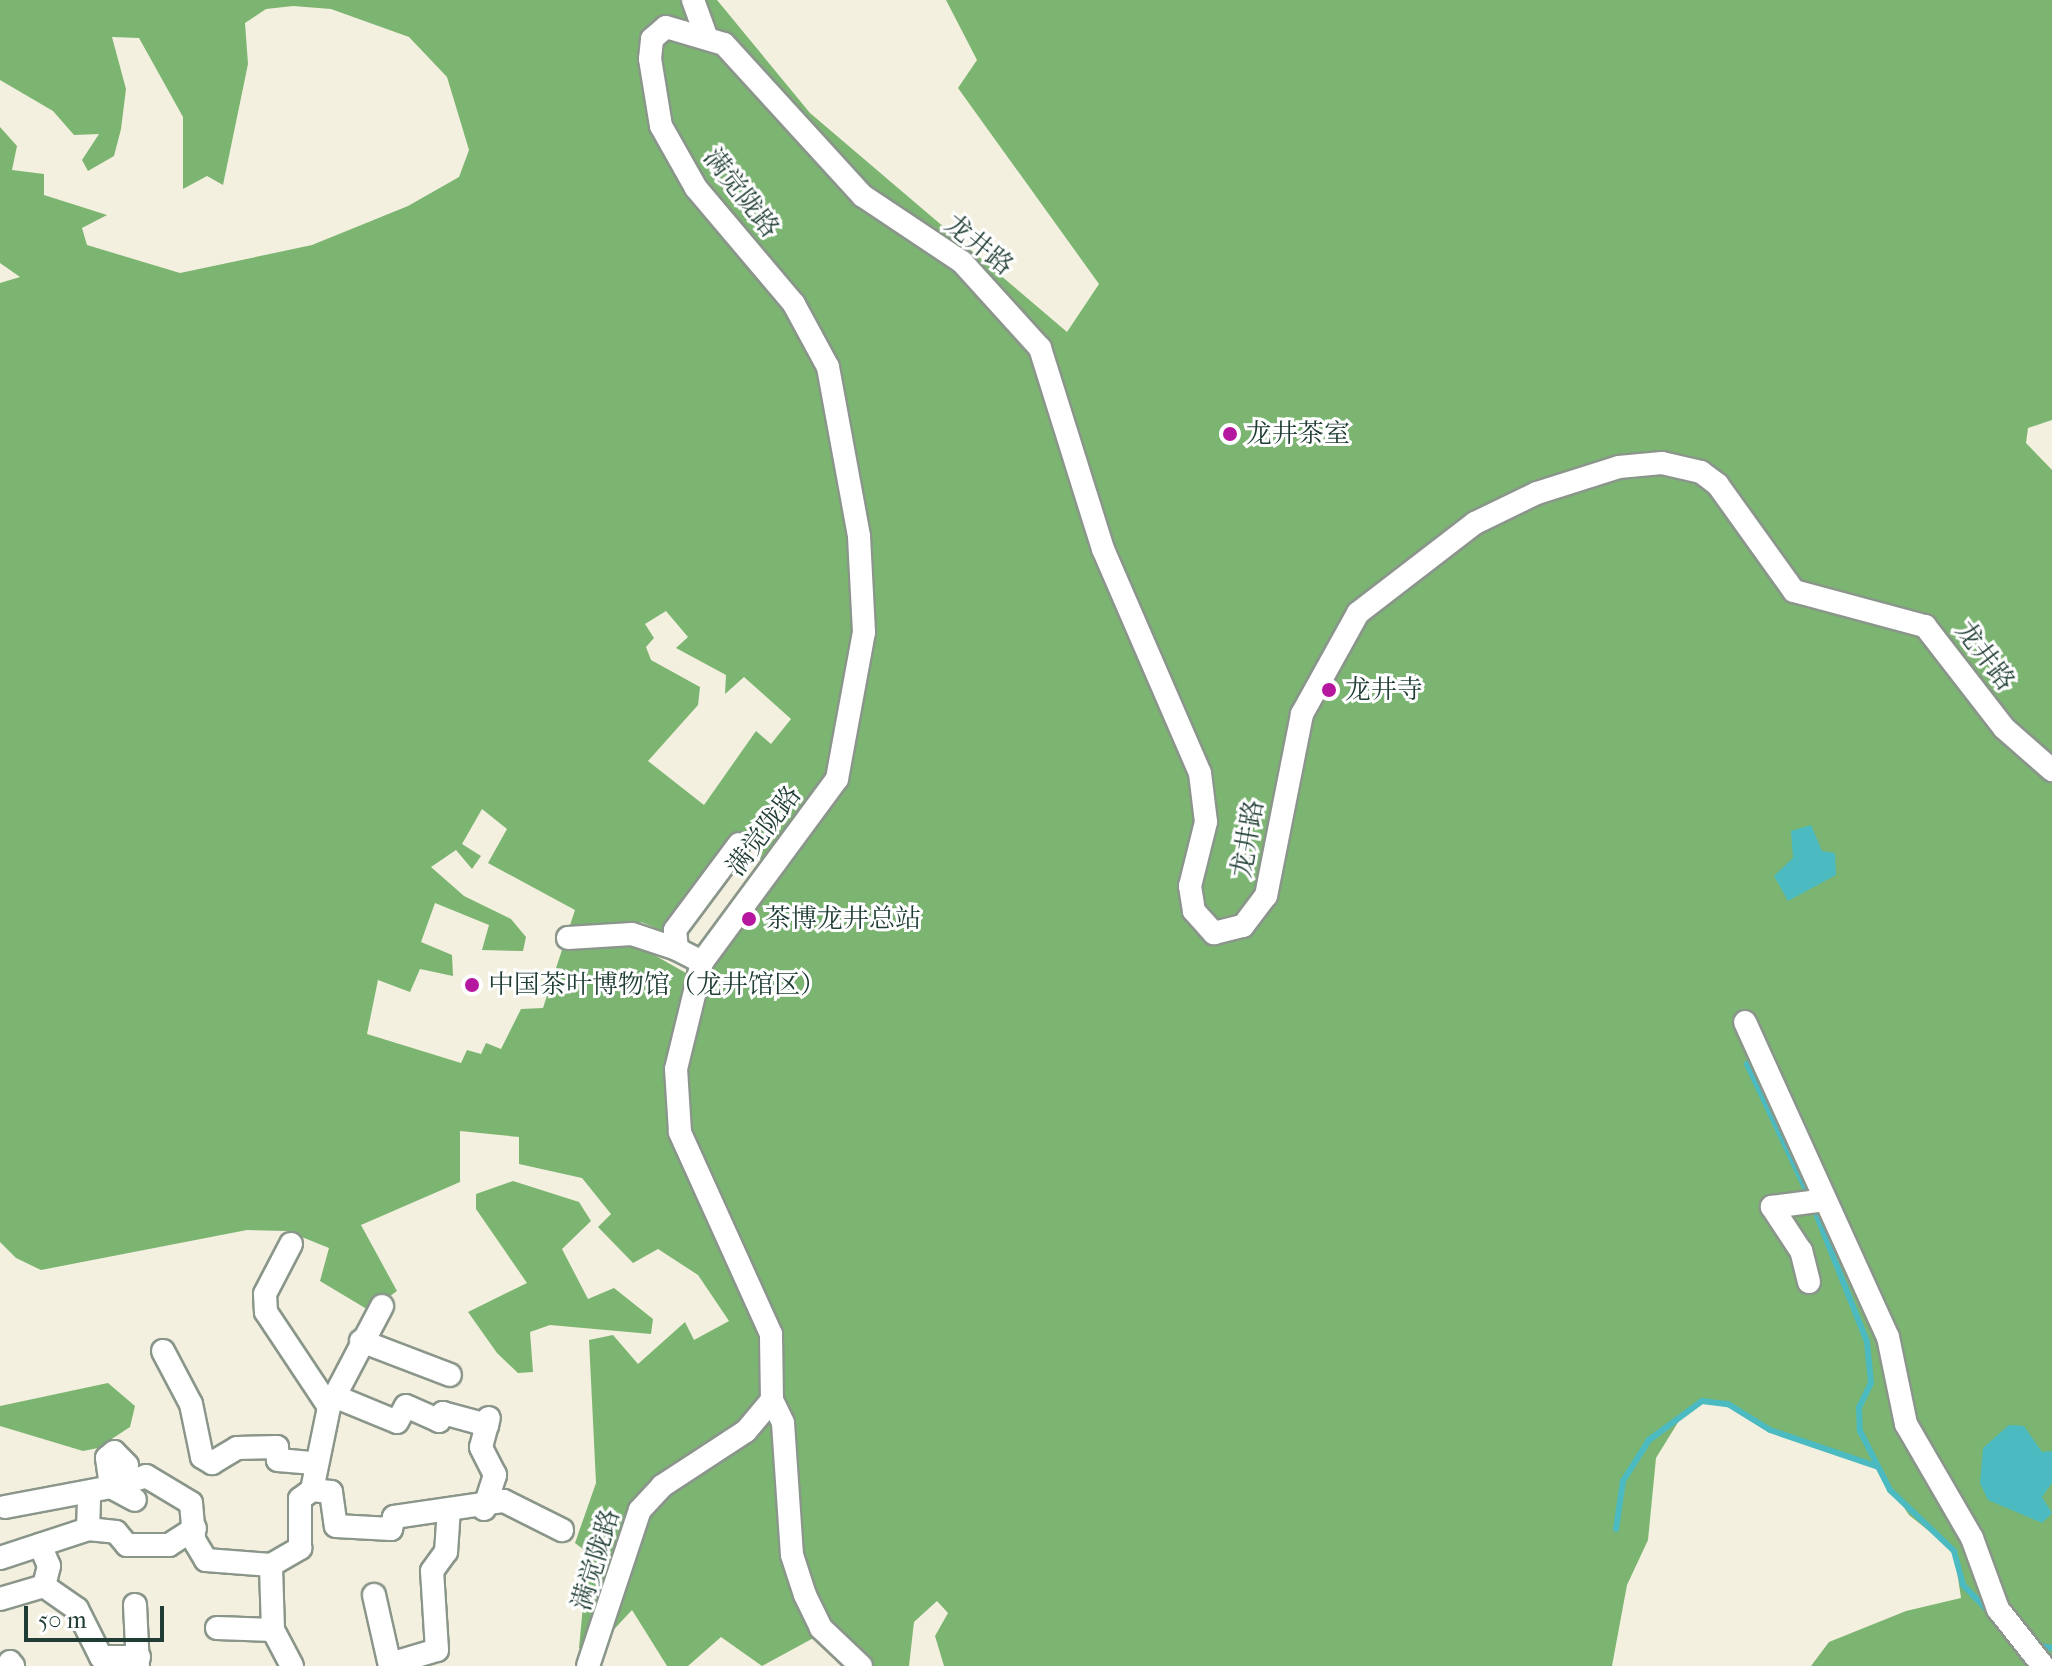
<!DOCTYPE html>
<meta charset="utf-8">
<style>
body{margin:0}
#map{position:relative;width:2052px;height:1666px;overflow:hidden;background:#f4f0df;font-family:"IM FELL French Canon","Noto Serif SC",serif}
div>[style]{position:absolute}
.forest>*{inset:0;background:#7cb472}
.water>*{inset:0;background:#4bbac1}
.stream>*{height:6px;margin:-3px;padding:0 3px;transform-origin:3px;border-radius:3px;background:#4bbac1}
.roads{filter:drop-shadow(2px 0 #8a968a) drop-shadow(-2px 0 #8a968a) drop-shadow(0 2px #8a968a) drop-shadow(0 -2px #8a968a)}
.minor>*{height:22px;margin:-11px;padding:0 11px;transform-origin:11px;border-radius:11px;background:#fff}
.dots>*{width:22px;height:22px;translate:-50% -50%;box-sizing:border-box;border:4px solid #fff;border-radius:50%}
span{translate:-50% -50%;white-space:nowrap;text-align:center;line-height:1.15;-webkit-text-stroke:6px #fff;paint-order:stroke}
.street-label{font-size:26px;color:#1f3d34}
.poi-label{font-size:26px;color:#1f3d34}
.left{translate:0 -50%;text-align:left}
.scale{position:absolute;left:24px;top:1606px;width:140px;height:36px;box-sizing:border-box;border:4px solid #1f3d34;border-top:0;padding-left:10px;font-size:24px;line-height:28px;white-space:nowrap;color:#1f3d34;-webkit-text-stroke:6px #fff;paint-order:stroke}
</style>
<div id="map">
<div class="forest">
<i style="clip-path:polygon(evenodd,0 0,717px 0,810px 113px,1067px 332px,1099px 284px,958px 88px,977px 60px,946px 0,2052px 0,2052px 420px,2028px 428px,2026px 443px,2052px 470px,2052px 1666px,1811px 1666px,1829px 1642px,1906px 1611px,1961px 1598px,1954px 1551px,1909px 1515px,1877px 1467px,1770px 1430px,1728px 1404px,1706px 1401px,1685px 1411px,1656px 1458px,1648px 1540px,1627px 1585px,1612px 1666px,944px 1666px,935px 1636px,948px 1613px,937px 1601px,914px 1622px,909px 1666px,848px 1666px,819px 1635px,762px 1666px,721px 1637px,688px 1666px,667px 1666px,632px 1610px,590px 1655px,579px 1648px,588px 1553px,575px 1543px,596px 1483px,589px 1340px,613px 1335px,638px 1364px,685px 1322px,694px 1340px,729px 1321px,698px 1275px,658px 1249px,633px 1263px,598px 1227px,611px 1214px,582px 1178px,519px 1164px,519px 1137px,460px 1131px,460px 1182px,361px 1225px,397px 1291px,370px 1311px,320px 1281px,329px 1248px,287px 1231px,247px 1230px,41px 1270px,16px 1258px,0 1242px,0 283px,20px 277px,0 263px,0 127px,17px 146px,12px 170px,44px 174px,44px 195px,107px 215px,82px 228px,87px 245px,180px 273px,312px 245px,408px 206px,459px 177px,469px 150px,447px 77px,409px 37px,331px 9px,293px 6px,266px 9px,245px 23px,248px 64px,223px 185px,207px 176px,183px 189px,183px 117px,139px 38px,112px 37px,126px 89px,121px 129px,114px 156px,88px 171px,82px 160px,99px 134px,74px 135px,53px 111px,0 80px,0 0,666px 611px,688px 637px,676px 648px,726px 675px,725px 694px,744px 677px,791px 719px,771px 744px,756px 731px,704px 805px,648px 761px,698px 705px,700px 687px,651px 660px,646px 647px,654px 638px,645px 624px,666px 611px,0 0,482px 809px,507px 829px,488px 863px,575px 910px,543px 1008px,521px 1009px,501px 1049px,486px 1043px,481px 1054px,467px 1050px,461px 1063px,367px 1034px,378px 980px,410px 992px,420px 969px,453px 976px,452px 955px,421px 942px,435px 903px,489px 925px,482px 950px,523px 951px,526px 937px,511px 919px,464px 896px,431px 867px,456px 850px,472px 869px,481px 856px,462px 844px,482px 809px,0 0,743px 833px,763px 863px,686px 973px,633px 943px,641px 922px,666px 932px,743px 833px)"></i>
<i style="clip-path:polygon(513px 1181px,579px 1202px,591px 1221px,562px 1249px,588px 1299px,614px 1288px,653px 1319px,651px 1334px,550px 1325px,530px 1332px,533px 1372px,518px 1373px,497px 1353px,468px 1312px,527px 1283px,476px 1209px,476px 1194px)"></i>
<i style="clip-path:polygon(108px 1383px,135px 1406px,130px 1427px,98px 1448px,83px 1451px,0 1426px,0 1406px)"></i>
</div>
<div class="water">
<i style="clip-path:polygon(1811px 825px,1822px 851px,1835px 853px,1836px 875px,1788px 901px,1774px 876px,1793px 858px,1791px 831px)"></i>
<i style="clip-path:polygon(2009px 1425px,2024px 1426px,2042px 1452px,2052px 1451px,2052px 1483px,2042px 1497px,2052px 1513px,2042px 1523px,1988px 1500px,1980px 1483px,1983px 1448px)"></i>
</div>
<div class="stream">
<i style="left:1747px;top:1064px;width:146px;rotate:64.8deg"></i>
<i style="left:1813px;top:1206px;width:146px;rotate:68.3deg"></i>
<i style="left:1867px;top:1342px;width:41px;rotate:84.4deg"></i>
<i style="left:1871px;top:1383px;width:28px;rotate:116deg"></i>
<i style="left:1859px;top:1408px;width:23px;rotate:88deg"></i>
<i style="left:1860px;top:1431px;width:66px;rotate:63deg"></i>
<i style="left:1890px;top:1490px;width:88px;rotate:43.6deg"></i>
<i style="left:1954px;top:1551px;width:35px;rotate:75deg"></i>
<i style="left:1963px;top:1585px;width:40px;rotate:46deg"></i>
<i style="left:1616px;top:1529px;width:49px;rotate:-81.7deg"></i>
<i style="left:1623px;top:1481px;width:49px;rotate:-57.6deg"></i>
<i style="left:1649px;top:1440px;width:66px;rotate:-36.3deg"></i>
<i style="left:1702px;top:1401px;width:26px;rotate:7deg"></i>
<i style="left:1728px;top:1404px;width:49px;rotate:31.8deg"></i>
<i style="left:1770px;top:1430px;width:112px;rotate:18.8deg"></i>
<i style="left:2036px;top:1645px;width:16px;rotate:11deg"></i>
</div>
<div class="roads">
<div class="minor">
<i style="left:693px;top:0;width:35px;rotate:70deg"></i>
<i style="left:568px;top:938px;width:64px;rotate:-3.6deg"></i>
<i style="left:632px;top:934px;width:47px;rotate:18.4deg"></i>
<i style="left:702px;top:962px;width:28px;rotate:-153deg"></i>
<i style="left:677px;top:949px;width:19px;rotate:-96deg"></i>
<i style="left:675px;top:930px;width:107px;rotate:-53.3deg"></i>
<i style="left:1745px;top:1022px;width:346px;rotate:65.6deg"></i>
<i style="left:1888px;top:1337px;width:89px;rotate:78.3deg"></i>
<i style="left:1906px;top:1424px;width:132px;rotate:59.9deg"></i>
<i style="left:1972px;top:1538px;width:76px;rotate:69.9deg"></i>
<i style="left:1998px;top:1609px;width:73px;rotate:51.7deg"></i>
<i style="left:291px;top:1244px;width:56px;rotate:117.5deg"></i>
<i style="left:265px;top:1294px;width:18px;rotate:87deg"></i>
<i style="left:266px;top:1312px;width:114px;rotate:56.4deg"></i>
<i style="left:1809px;top:1282px;width:32px;rotate:-104deg"></i>
<i style="left:1801px;top:1251px;width:53px;rotate:-123.4deg"></i>
<i style="left:1772px;top:1207px;width:53px;rotate:-7.5deg"></i>
<i style="left:361px;top:1341px;width:95px;rotate:20.9deg"></i>
<i style="left:163px;top:1351px;width:60px;rotate:62.2deg"></i>
<i style="left:191px;top:1404px;width:54px;rotate:78.3deg"></i>
<i style="left:202px;top:1457px;width:12px;rotate:31deg"></i>
<i style="left:212px;top:1463px;width:29px;rotate:-31deg"></i>
<i style="left:237px;top:1448px;width:40px;rotate:-1.4deg"></i>
<i style="left:277px;top:1447px;width:13px;rotate:86deg"></i>
<i style="left:278px;top:1460px;width:36px;rotate:5deg"></i>
<i style="left:334px;top:1396px;width:68px;rotate:22.4deg"></i>
<i style="left:397px;top:1422px;width:18px;rotate:-61deg"></i>
<i style="left:406px;top:1406px;width:36px;rotate:24deg"></i>
<i style="left:439px;top:1421px;width:9px;rotate:-63deg"></i>
<i style="left:443px;top:1413px;width:46px;rotate:15.3deg"></i>
<i style="left:772px;top:1400px;width:25px;rotate:64deg"></i>
<i style="left:783px;top:1423px;width:132px;rotate:86.1deg"></i>
<i style="left:792px;top:1555px;width:42px;rotate:72deg"></i>
<i style="left:805px;top:1595px;width:37px;rotate:64deg"></i>
<i style="left:821px;top:1628px;width:55px;rotate:43.5deg"></i>
<i style="left:127px;top:1465px;width:18px;rotate:-135deg"></i>
<i style="left:114px;top:1452px;width:9px;rotate:139deg"></i>
<i style="left:107px;top:1458px;width:29px;rotate:82deg"></i>
<i style="left:111px;top:1487px;width:37px;rotate:-17deg"></i>
<i style="left:146px;top:1476px;width:52px;rotate:31deg"></i>
<i style="left:191px;top:1503px;width:37px;rotate:85deg"></i>
<i style="left:194px;top:1540px;width:23px;rotate:59deg"></i>
<i style="left:206px;top:1560px;width:65px;rotate:4.4deg"></i>
<i style="left:312px;top:1490px;width:19px;rotate:6deg"></i>
<i style="left:331px;top:1492px;width:34px;rotate:82deg"></i>
<i style="left:336px;top:1526px;width:55px;rotate:3.1deg"></i>
<i style="left:391px;top:1529px;width:12px;rotate:-76deg"></i>
<i style="left:394px;top:1517px;width:111px;rotate:-8.3deg"></i>
<i style="left:504px;top:1501px;width:65px;rotate:26.6deg"></i>
<i style="left:5px;top:1507px;width:108px;rotate:-10.7deg"></i>
<i style="left:111px;top:1487px;width:27px;rotate:28deg"></i>
<i style="left:484px;top:1509px;width:36px;rotate:-72deg"></i>
<i style="left:495px;top:1475px;width:31px;rotate:-117deg"></i>
<i style="left:481px;top:1447px;width:30px;rotate:-75deg"></i>
<i style="left:88px;top:1529px;width:28px;rotate:6deg"></i>
<i style="left:116px;top:1532px;width:17px;rotate:50deg"></i>
<i style="left:127px;top:1545px;width:42px"></i>
<i style="left:169px;top:1545px;width:31px;rotate:-33deg"></i>
<i style="left:0;top:1558px;width:93px;rotate:-18.2deg"></i>
<i style="left:88px;top:1529px;width:34px;rotate:-88deg"></i>
<i style="left:44px;top:1586px;width:40px;rotate:34.9deg"></i>
<i style="left:77px;top:1609px;width:54px;rotate:63.4deg"></i>
<i style="left:101px;top:1657px;width:38px"></i>
<i style="left:374px;top:1595px;width:73px;rotate:77.3deg"></i>
<i style="left:0;top:1599px;width:46px;rotate:-16.5deg"></i>
<i style="left:44px;top:1586px;width:21px;rotate:-76deg"></i>
<i style="left:49px;top:1566px;width:23px;rotate:-113deg"></i>
<i style="left:135px;top:1605px;width:61px;rotate:87.2deg"></i>
<i style="left:217px;top:1628px;width:56px;rotate:2deg"></i>
<i style="left:10px;top:1662px;width:5px;rotate:53deg"></i>
<i style="left:390px;top:1664px;width:49px;rotate:-16.6deg"></i>
<i style="left:437px;top:1650px;width:79px;rotate:-93.6deg"></i>
<i style="left:432px;top:1571px;width:24px;rotate:-54deg"></i>
<i style="left:446px;top:1552px;width:43px;rotate:-86deg"></i>
<i style="left:292px;top:1666px;width:41px;rotate:-117.8deg"></i>
<i style="left:273px;top:1630px;width:65px;rotate:-91.8deg"></i>
<i style="left:271px;top:1565px;width:34px;rotate:-30deg"></i>
<i style="left:300px;top:1548px;width:49px;rotate:-90deg"></i>
<i style="left:300px;top:1499px;width:15px;rotate:-37deg"></i>
<i style="left:312px;top:1490px;width:85px;rotate:-78.4deg"></i>
<i style="left:329px;top:1407px;width:114px;rotate:-62.3deg"></i>
<i style="left:588px;top:1666px;width:164px;rotate:-71.6deg"></i>
<i style="left:640px;top:1510px;width:33px;rotate:-47deg"></i>
<i style="left:662px;top:1486px;width:100px;rotate:-33.2deg"></i>
<i style="left:746px;top:1431px;width:40px;rotate:-50deg"></i>
<i style="left:772px;top:1400px;width:66px;rotate:-90.9deg"></i>
<i style="left:771px;top:1334px;width:222px;rotate:-114.3deg"></i>
<i style="left:680px;top:1132px;width:63px;rotate:-93.6deg"></i>
<i style="left:676px;top:1069px;width:110px;rotate:-76.3deg"></i>
<i style="left:702px;top:962px;width:227px;rotate:-53.6deg"></i>
<i style="left:837px;top:779px;width:149px;rotate:-79.6deg"></i>
<i style="left:864px;top:632px;width:96px;rotate:-93deg"></i>
<i style="left:859px;top:536px;width:172px;rotate:-100.4deg"></i>
<i style="left:828px;top:367px;width:72px;rotate:-118.4deg"></i>
<i style="left:794px;top:304px;width:152px;rotate:-130.2deg"></i>
<i style="left:696px;top:188px;width:71px;rotate:-119.4deg"></i>
<i style="left:661px;top:126px;width:68px;rotate:-99.3deg"></i>
<i style="left:650px;top:59px;width:20px;rotate:-84deg"></i>
<i style="left:652px;top:39px;width:18px;rotate:-41deg"></i>
<i style="left:666px;top:27px;width:60px;rotate:16.3deg"></i>
<i style="left:724px;top:44px;width:206px;rotate:47.6deg"></i>
<i style="left:863px;top:196px;width:119px;rotate:33.7deg"></i>
<i style="left:962px;top:262px;width:116px;rotate:47.8deg"></i>
<i style="left:1040px;top:348px;width:211px;rotate:72.6deg"></i>
<i style="left:1103px;top:549px;width:244px;rotate:66.6deg"></i>
<i style="left:1200px;top:773px;width:49px;rotate:83deg"></i>
<i style="left:1206px;top:822px;width:66px;rotate:104deg"></i>
<i style="left:1190px;top:886px;width:25px;rotate:81deg"></i>
<i style="left:1194px;top:911px;width:30px;rotate:48deg"></i>
<i style="left:1214px;top:933px;width:30px;rotate:-14deg"></i>
<i style="left:1243px;top:926px;width:38px;rotate:-53deg"></i>
<i style="left:1266px;top:896px;width:186px;rotate:-78.8deg"></i>
<i style="left:1302px;top:714px;width:115px;rotate:-61deg"></i>
<i style="left:1358px;top:613px;width:148px;rotate:-37.6deg"></i>
<i style="left:1475px;top:523px;width:69px;rotate:-25.8deg"></i>
<i style="left:1537px;top:493px;width:86px;rotate:-17.6deg"></i>
<i style="left:1619px;top:467px;width:43px;rotate:-5.3deg"></i>
<i style="left:1662px;top:463px;width:40px;rotate:13deg"></i>
<i style="left:1701px;top:472px;width:21px;rotate:37deg"></i>
<i style="left:1718px;top:485px;width:130px;rotate:54.4deg"></i>
<i style="left:1794px;top:591px;width:136px;rotate:15deg"></i>
<i style="left:1925px;top:626px;width:129px;rotate:52.2deg"></i>
<i style="left:2004px;top:728px;width:64px;rotate:41.2deg"></i>
</div>
</div>
<div class="dots">
<i style="left:1230px;top:434px;background:#b5179e"></i>
<i style="left:1329px;top:690px;background:#b5179e"></i>
<i style="left:749px;top:919px;background:#b5179e"></i>
<i style="left:472px;top:985px;background:#b5179e"></i>
</div>
<div class="street-label">
<span style="left:741px;top:193px;rotate:52deg">满觉陇路</span>
<span style="left:979px;top:245px;rotate:39deg">龙井路</span>
<span style="left:1985px;top:656px;rotate:53deg">龙井路</span>
<span style="left:764px;top:831px;rotate:-53deg">满觉陇路</span>
<span style="left:1248px;top:839px;rotate:-80deg">龙井路</span>
<span style="left:596px;top:1560px;rotate:-73deg">满觉陇路</span>
</div>
<div class="poi-label">
<span class="left" style="left:1246px;top:434px">龙井茶室</span>
<span class="left" style="left:1345px;top:690px">龙井寺</span>
<span class="left" style="left:765px;top:919px">茶博龙井总站</span>
<span class="left" style="left:488px;top:985px">中国茶叶博物馆（龙井馆区）</span>
</div>
<div class="scale">50 m</div>
</div>
